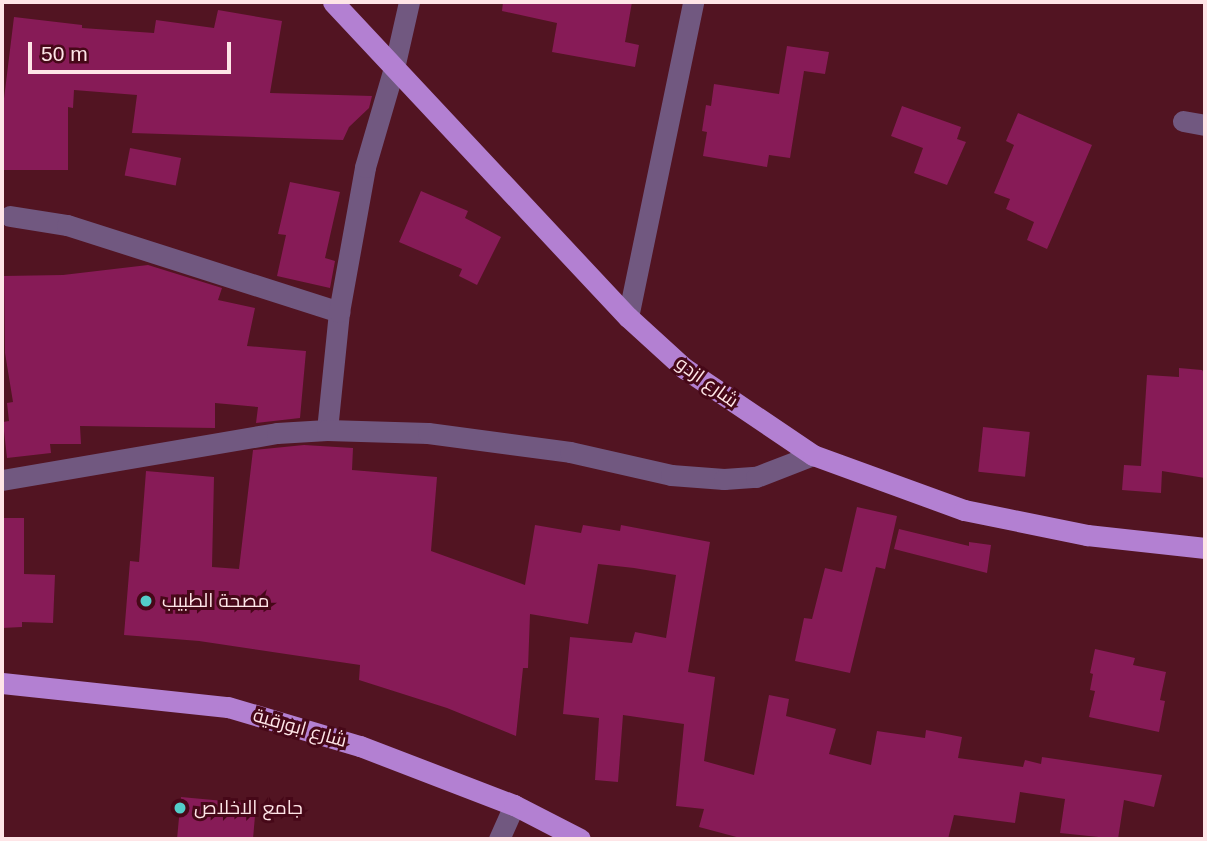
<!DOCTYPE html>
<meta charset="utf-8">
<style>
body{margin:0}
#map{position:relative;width:1207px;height:841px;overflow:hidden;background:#521422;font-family:Helvetica,Cairo,sans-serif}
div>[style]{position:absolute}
.building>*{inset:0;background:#871b57;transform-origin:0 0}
.minor>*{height:21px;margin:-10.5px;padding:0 10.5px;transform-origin:10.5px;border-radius:10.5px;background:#715880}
.major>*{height:21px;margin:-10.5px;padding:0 10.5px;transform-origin:10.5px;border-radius:10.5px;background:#b380d2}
.dots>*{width:19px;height:19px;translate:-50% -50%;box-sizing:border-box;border:4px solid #460818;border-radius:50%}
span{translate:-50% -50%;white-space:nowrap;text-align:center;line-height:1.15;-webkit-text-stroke:6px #460818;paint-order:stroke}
.street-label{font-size:19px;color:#fee5e7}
.poi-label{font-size:19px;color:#fee5e7}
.left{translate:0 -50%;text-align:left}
.frame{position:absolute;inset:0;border:4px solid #fee5e7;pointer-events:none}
.scale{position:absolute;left:28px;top:42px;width:203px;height:32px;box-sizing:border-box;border:4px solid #fee5e7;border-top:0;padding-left:9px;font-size:21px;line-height:24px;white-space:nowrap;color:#fee5e7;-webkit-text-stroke:5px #460818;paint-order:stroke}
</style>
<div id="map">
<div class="building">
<i style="clip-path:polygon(503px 2px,632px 2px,625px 42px,639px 45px,635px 67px,552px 52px,557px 23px,502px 11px)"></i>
<i style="clip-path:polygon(218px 10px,282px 21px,270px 93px,372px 96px,369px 108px,349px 127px,343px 140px,132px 133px,137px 95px,74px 90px,73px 108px,68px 107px,68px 170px,2px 170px,2px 115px,14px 17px,82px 25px,82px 28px,154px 33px,156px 20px,214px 28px)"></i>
<i style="clip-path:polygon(787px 46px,829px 52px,825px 74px,804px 71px,790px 158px,769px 155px,767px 167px,703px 156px,707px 132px,702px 131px,706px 105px,711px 106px,714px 84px,779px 94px)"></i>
<i style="clip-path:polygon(902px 106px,961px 127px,957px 139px,966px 142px,947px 185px,914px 173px,923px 148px,891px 136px)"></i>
<i style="clip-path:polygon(1018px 113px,1092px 145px,1047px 249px,1027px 240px,1034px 222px,1006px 209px,1010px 199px,994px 193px,1014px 145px,1006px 141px)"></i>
<i style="left:130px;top:148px;width:52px;height:28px;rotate:11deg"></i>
<i style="clip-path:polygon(290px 182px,340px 192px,325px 258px,335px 261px,330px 288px,277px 276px,286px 235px,278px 234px)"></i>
<i style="clip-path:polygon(421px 191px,468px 211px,465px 218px,501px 237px,477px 285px,459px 276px,462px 269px,399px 242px)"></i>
<i style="clip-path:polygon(148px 265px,222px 288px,218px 300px,255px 308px,247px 346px,306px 351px,300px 418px,256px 423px,258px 407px,215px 403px,215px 428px,80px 426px,81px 444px,50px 444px,51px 453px,7px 458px,3px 422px,9px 421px,7px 403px,13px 402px,5px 353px,4px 276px,63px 275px)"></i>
<i style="clip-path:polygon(1179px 368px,1202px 370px,1205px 374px,1205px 478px,1162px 471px,1161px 493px,1122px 490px,1124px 465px,1141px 466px,1147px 375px,1179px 377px)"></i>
<i style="left:983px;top:427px;width:47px;height:45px;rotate:6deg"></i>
<i style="clip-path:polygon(304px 445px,353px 448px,352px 470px,437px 477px,431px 551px,525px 585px,535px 525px,581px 533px,583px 525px,620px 531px,621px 525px,710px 542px,688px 672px,715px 677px,704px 761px,754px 775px,769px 695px,789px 699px,786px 716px,836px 729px,829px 754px,871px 765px,877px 731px,925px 738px,926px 730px,962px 737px,958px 758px,1023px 767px,1025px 760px,1041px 764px,1042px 757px,1162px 775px,1154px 807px,1124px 800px,1118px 839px,1060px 833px,1065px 799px,1020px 792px,1015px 823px,954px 815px,948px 839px,744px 839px,699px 827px,704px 809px,676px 806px,684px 724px,623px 715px,618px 782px,595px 780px,599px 718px,563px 714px,570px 637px,632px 643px,635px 632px,666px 638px,676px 575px,634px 568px,598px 564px,588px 624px,530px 614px,528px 668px,523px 668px,516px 736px,447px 708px,359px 680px,360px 665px,199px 641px,124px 635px,130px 561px,139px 562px,146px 471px,214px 477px,212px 567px,239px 569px,253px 450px)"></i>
<i style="clip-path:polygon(857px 507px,897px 516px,885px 569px,876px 567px,850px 673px,795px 661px,804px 618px,812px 619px,825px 568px,842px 572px)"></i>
<i style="clip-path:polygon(2px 518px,24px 518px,24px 574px,55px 575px,53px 623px,22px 622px,22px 627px,2px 628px)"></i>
<i style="clip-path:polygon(899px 529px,969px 546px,969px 542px,991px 545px,987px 573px,894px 549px)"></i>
<i style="clip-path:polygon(1095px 649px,1135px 658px,1133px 665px,1166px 672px,1160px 700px,1165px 701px,1159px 732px,1089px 717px,1095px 691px,1090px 690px,1093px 674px,1090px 673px)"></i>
<i style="clip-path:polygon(181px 797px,256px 804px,253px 839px,177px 839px)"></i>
</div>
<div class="minor">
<i style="left:1183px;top:121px;width:22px;rotate:10deg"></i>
<i style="left:10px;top:216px;width:58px;rotate:9deg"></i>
<i style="left:67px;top:225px;width:286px;rotate:17.7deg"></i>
<i style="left:628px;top:317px;width:322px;rotate:-78.3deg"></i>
<i style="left:327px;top:430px;width:119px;rotate:-84.2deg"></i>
<i style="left:339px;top:312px;width:147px;rotate:-79.8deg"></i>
<i style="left:365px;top:167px;width:103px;rotate:-73.7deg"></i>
<i style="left:394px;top:68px;width:68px;rotate:-77.2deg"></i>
<i style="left:2px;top:480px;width:279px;rotate:-9.7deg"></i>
<i style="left:277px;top:433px;width:50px;rotate:-3.4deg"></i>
<i style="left:327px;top:430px;width:101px;rotate:1.7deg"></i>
<i style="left:428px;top:433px;width:143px;rotate:7.6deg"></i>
<i style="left:570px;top:452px;width:104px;rotate:12.8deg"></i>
<i style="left:671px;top:475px;width:53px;rotate:4.3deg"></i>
<i style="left:724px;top:479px;width:32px;rotate:-4deg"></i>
<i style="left:756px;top:477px;width:61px;rotate:-21.1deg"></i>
<i style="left:499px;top:839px;width:37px;rotate:-66deg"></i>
</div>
<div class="major">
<i style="left:333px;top:2px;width:432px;rotate:46.9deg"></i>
<i style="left:628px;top:317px;width:76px;rotate:42.3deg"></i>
<i style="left:684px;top:368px;width:156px;rotate:34deg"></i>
<i style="left:813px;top:455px;width:161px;rotate:20deg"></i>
<i style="left:964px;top:510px;width:126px;rotate:11.5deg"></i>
<i style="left:1087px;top:535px;width:119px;rotate:6.3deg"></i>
<i style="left:2px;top:683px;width:227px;rotate:6.1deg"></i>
<i style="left:228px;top:707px;width:138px;rotate:16.5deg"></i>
<i style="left:360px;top:746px;width:165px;rotate:21deg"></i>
<i style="left:514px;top:805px;width:74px;rotate:27.3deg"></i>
</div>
<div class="dots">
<i style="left:146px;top:601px;background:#53cdc9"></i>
<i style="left:180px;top:808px;background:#53cdc9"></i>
</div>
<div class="street-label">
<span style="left:707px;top:382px;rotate:36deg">شارع ازدو</span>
<span style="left:300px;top:728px;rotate:16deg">شارع ابورقية</span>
</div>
<div class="poi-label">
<span class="left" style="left:162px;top:601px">مصحة الطبيب</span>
<span class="left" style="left:194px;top:808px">جامع الاخلاص</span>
</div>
<div class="frame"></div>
<div class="scale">50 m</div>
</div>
